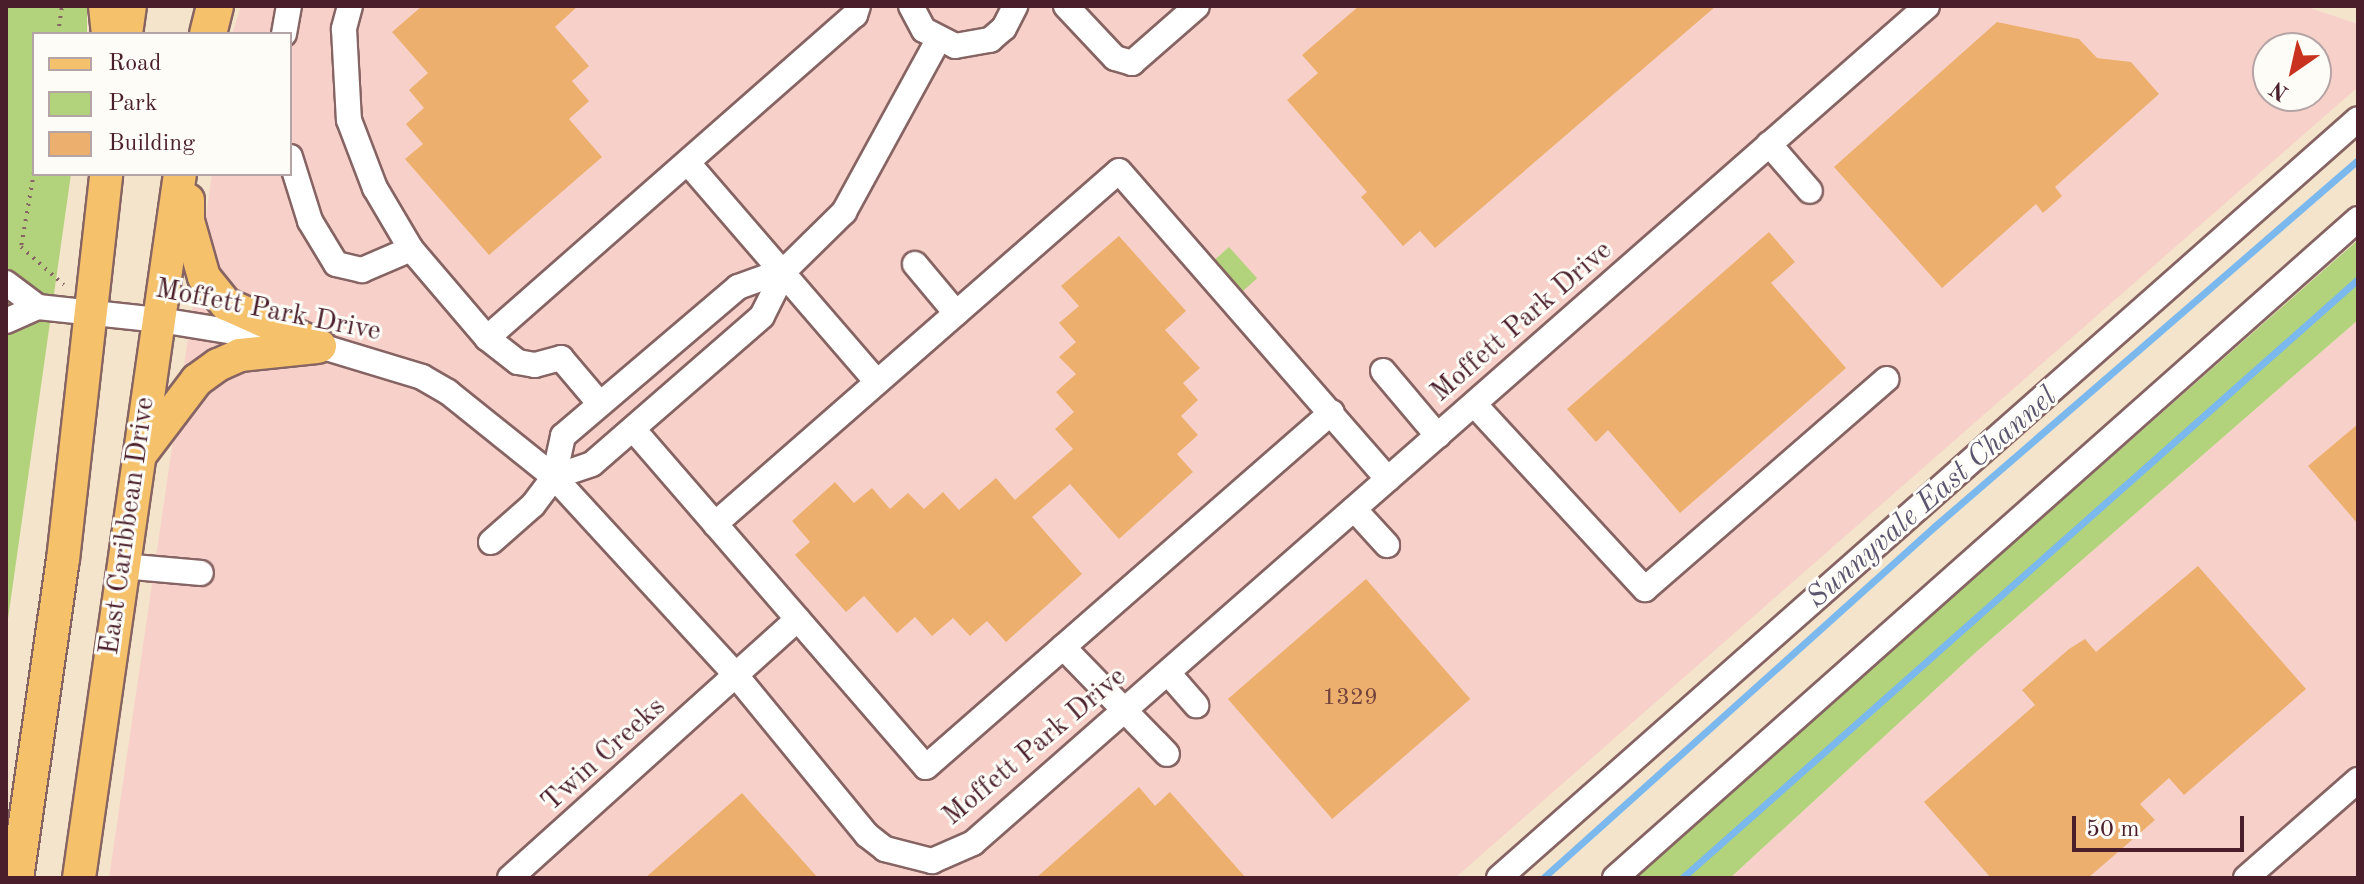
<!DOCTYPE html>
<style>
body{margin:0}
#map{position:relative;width:2364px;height:884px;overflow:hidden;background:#f4e4cb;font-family:"Old Standard TT",serif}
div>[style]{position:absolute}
.built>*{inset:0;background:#f7d1c9}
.green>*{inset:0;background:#b2d37b;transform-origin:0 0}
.stream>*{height:7px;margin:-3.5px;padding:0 3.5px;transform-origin:3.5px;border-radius:3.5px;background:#7ab8ed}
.building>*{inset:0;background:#ecaf6e;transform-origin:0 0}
.path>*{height:4px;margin-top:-2px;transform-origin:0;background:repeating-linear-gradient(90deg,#866463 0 2px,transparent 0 8px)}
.roads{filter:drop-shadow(2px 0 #866463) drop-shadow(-2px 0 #866463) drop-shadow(0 2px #866463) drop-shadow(0 -2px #866463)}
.minor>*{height:24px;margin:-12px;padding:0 12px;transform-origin:12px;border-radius:12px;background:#fff}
.major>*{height:32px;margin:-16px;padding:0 16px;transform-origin:16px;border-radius:16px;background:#f5c16b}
.highway>*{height:36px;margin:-18px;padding:0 18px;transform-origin:18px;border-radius:18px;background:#f5c16b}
span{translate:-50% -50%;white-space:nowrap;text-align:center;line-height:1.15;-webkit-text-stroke:6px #fdfcf7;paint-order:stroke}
.number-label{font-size:24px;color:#72433c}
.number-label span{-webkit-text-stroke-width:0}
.street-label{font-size:28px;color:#4a1f2b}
.water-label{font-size:30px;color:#5b556f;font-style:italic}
.frame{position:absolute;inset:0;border:8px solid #4a1f2b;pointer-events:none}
.legend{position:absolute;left:32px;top:32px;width:260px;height:144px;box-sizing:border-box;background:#fdfcf7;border:2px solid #b5a4a5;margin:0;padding:10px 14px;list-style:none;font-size:24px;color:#4a1f2b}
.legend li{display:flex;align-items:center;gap:16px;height:40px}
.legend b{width:40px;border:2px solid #b5a4a5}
.north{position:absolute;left:2252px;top:32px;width:80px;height:80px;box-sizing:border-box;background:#fdfcf7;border:2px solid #b5a4a5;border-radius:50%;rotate:214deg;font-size:22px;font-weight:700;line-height:32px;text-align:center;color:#4a1f2b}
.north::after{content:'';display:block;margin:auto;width:28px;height:36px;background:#c8321e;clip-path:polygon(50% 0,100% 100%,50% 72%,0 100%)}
.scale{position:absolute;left:2072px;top:816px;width:172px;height:36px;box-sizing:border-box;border:4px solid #4a1f2b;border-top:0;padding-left:10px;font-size:24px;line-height:28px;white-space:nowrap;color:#4a1f2b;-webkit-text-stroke:6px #fdfcf7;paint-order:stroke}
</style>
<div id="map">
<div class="built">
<i style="clip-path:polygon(evenodd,241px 6px,2304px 6px,2358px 24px,2358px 87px,1455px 878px,109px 878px,212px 174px,290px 174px,290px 34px,232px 34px,241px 6px,2268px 48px,2316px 48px,2316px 96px,2268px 96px,2268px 48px)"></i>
<i style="clip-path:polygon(2358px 320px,2358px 878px,1730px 878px,1975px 653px)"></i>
</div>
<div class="green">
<i style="clip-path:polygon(6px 6px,87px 6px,87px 34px,34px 34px,34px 174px,71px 174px,6px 633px)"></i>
<i style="clip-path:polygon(2358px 240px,2358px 320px,1975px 653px,1730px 878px,1634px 878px)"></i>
<i style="left:1229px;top:247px;width:42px;height:46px;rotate:48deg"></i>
</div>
<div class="stream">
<i style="left:1543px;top:878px;width:527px;rotate:-41.92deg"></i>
<i style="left:1935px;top:526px;width:559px;rotate:-40.87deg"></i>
<i style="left:1682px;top:878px;width:903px;rotate:-41.54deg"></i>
</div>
<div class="building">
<i style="clip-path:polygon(422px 6px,578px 6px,555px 27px,589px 66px,572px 81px,589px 101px,569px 119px,602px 157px,489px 255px,405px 159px,423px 144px,406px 124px,424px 108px,409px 90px,428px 73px,392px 32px)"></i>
<i style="clip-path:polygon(1359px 6px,1716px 6px,1435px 248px,1420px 231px,1403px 246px,1361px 197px,1367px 192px,1287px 100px,1318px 73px,1302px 55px)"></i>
<i style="clip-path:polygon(1997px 22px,2079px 39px,2097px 58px,2131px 62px,2159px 94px,2055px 187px,2062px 196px,2043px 213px,2036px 204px,1942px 288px,1834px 167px)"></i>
<i style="clip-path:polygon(1769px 232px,1795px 262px,1771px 283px,1846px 368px,1680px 513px,1608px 430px,1596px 442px,1567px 409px)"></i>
<i style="clip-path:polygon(1119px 236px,1186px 311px,1165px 330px,1200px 368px,1183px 383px,1198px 400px,1181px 416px,1198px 435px,1177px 454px,1193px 472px,1119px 539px,1070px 484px,1032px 517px,1082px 574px,1006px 642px,987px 621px,970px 636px,953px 618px,932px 636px,915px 617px,897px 633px,864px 596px,846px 612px,795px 555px,810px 542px,792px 521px,835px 482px,854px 503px,872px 488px,890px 509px,908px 493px,924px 509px,943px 492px,959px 510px,996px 478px,1015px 500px,1073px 449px,1055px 429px,1074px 412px,1056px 392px,1076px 374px,1059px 357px,1076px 342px,1059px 323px,1079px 306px,1061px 286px)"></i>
<i style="clip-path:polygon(2358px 424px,2358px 524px,2308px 466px)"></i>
<i style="clip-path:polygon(2198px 566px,2306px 689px,2184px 795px,2169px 778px,2140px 804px,2155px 820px,2088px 878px,1991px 878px,1924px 802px,2035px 705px,2022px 690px,2069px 649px,2085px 639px,2096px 652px)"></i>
<i style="left:1366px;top:579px;width:159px;height:183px;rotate:49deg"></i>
<i style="clip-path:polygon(1139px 787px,1155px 806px,1170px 792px,1246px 878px,1036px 878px)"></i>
<i style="clip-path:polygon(742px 793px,818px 878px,645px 878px)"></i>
</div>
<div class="path">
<i style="left:58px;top:34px;width:28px;rotate:-82deg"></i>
<i style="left:34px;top:172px;width:76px;rotate:99.8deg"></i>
<i style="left:21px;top:247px;width:57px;rotate:41.5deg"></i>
</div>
<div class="roads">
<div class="minor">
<i style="left:350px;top:6px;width:24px;rotate:105deg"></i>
<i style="left:344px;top:29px;width:91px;rotate:86.9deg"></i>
<i style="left:349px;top:120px;width:73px;rotate:69.1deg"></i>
<i style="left:375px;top:188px;width:71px;rotate:59.5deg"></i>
<i style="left:411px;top:249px;width:117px;rotate:49.5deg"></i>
<i style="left:487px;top:338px;width:39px;rotate:38deg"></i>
<i style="left:518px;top:362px;width:17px;rotate:10deg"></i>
<i style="left:535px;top:365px;width:27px;rotate:-15deg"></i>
<i style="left:561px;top:358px;width:60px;rotate:49.7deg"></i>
<i style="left:911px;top:6px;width:27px;rotate:62deg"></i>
<i style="left:924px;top:30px;width:35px;rotate:27deg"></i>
<i style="left:955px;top:46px;width:36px;rotate:-10deg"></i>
<i style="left:990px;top:40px;width:18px;rotate:-41deg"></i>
<i style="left:1004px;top:28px;width:25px;rotate:-63deg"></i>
<i style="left:1066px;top:6px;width:71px;rotate:46.7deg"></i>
<i style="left:1115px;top:58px;width:18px;rotate:16deg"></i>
<i style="left:1132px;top:63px;width:86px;rotate:-41.2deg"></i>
<i style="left:284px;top:34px;width:28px;rotate:-80deg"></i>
<i style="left:1769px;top:144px;width:62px;rotate:48.9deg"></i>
<i style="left:290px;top:157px;width:67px;rotate:72.6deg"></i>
<i style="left:310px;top:221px;width:50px;rotate:58.8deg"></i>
<i style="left:336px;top:264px;width:27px;rotate:13deg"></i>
<i style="left:362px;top:270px;width:53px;rotate:-23.2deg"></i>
<i style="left:688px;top:163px;width:289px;rotate:49.2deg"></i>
<i style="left:915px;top:264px;width:64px;rotate:50.1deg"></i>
<i style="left:6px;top:283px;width:40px;rotate:37deg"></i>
<i style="left:6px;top:321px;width:35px;rotate:-24deg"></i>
<i style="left:38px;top:307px;width:123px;rotate:6.1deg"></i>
<i style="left:160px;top:320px;width:162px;rotate:9.2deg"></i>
<i style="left:320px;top:346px;width:107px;rotate:16.9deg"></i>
<i style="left:422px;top:377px;width:30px;rotate:30deg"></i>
<i style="left:448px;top:392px;width:136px;rotate:38.7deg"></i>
<i style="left:554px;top:477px;width:266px;rotate:47.4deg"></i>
<i style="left:734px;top:673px;width:210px;rotate:50.6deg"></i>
<i style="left:867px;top:835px;width:23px;rotate:38deg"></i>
<i style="left:885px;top:849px;width:49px;rotate:14.3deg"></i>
<i style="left:932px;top:861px;width:45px;rotate:-23.7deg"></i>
<i style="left:973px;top:843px;width:1269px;rotate:-41.26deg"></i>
<i style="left:487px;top:338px;width:490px;rotate:-41.3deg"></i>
<i style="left:855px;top:15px;width:9px;rotate:-72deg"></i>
<i style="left:1383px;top:371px;width:85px;rotate:49.8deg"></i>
<i style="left:1474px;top:404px;width:252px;rotate:47.3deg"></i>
<i style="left:1645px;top:589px;width:320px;rotate:-41deg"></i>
<i style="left:633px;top:429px;width:447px;rotate:49.1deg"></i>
<i style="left:926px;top:767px;width:539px;rotate:-41.17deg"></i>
<i style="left:554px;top:477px;width:40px;rotate:-18.9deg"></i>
<i style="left:592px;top:464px;width:225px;rotate:-41deg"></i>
<i style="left:762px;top:316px;width:51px;rotate:-63.4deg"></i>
<i style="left:785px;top:270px;width:83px;rotate:-44.5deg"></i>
<i style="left:844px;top:212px;width:196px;rotate:-61.3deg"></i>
<i style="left:1354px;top:509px;width:49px;rotate:47.5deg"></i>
<i style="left:715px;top:524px;width:536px;rotate:-41.15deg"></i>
<i style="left:1119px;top:171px;width:409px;rotate:48.9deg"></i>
<i style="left:491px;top:542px;width:56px;rotate:-41.4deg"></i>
<i style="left:533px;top:505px;width:35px;rotate:-53deg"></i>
<i style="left:554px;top:477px;width:42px;rotate:-77.6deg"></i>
<i style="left:563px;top:436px;width:230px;rotate:-40.4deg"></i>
<i style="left:738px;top:287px;width:50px;rotate:-19.9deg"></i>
<i style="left:123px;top:566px;width:78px;rotate:5.1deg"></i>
<i style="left:1063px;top:647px;width:149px;rotate:45.8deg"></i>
<i style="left:1168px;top:673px;width:43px;rotate:48.8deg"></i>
<i style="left:510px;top:878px;width:387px;rotate:-42deg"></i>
<i style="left:1499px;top:878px;width:1146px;rotate:-41.46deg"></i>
<i style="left:1615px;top:878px;width:993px;rotate:-41.57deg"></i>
<i style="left:2246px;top:878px;width:149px;rotate:-41.2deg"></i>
</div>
<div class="major">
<i style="left:126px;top:34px;width:28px;rotate:-82deg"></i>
<i style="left:188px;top:200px;width:21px;rotate:90deg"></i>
<i style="left:188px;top:221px;width:58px;rotate:74.1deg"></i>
<i style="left:204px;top:277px;width:35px;rotate:51deg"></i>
<i style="left:226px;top:304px;width:103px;rotate:24.1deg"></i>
<i style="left:140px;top:455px;width:94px;rotate:-52.8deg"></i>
<i style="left:197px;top:380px;width:26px;rotate:-36deg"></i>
<i style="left:218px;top:365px;width:24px;rotate:-24deg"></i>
<i style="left:240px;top:355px;width:77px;rotate:-5.9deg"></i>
<i style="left:17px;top:878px;width:321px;rotate:-81.8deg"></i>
<i style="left:63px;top:560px;width:388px;rotate:-83.6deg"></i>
<i style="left:79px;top:878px;width:711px;rotate:-81.84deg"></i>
</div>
<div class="highway">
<i style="left:107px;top:6px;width:28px;rotate:84deg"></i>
<i style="left:208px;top:34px;width:29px;rotate:-76deg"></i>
</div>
</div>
<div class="number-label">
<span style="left:1350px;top:699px">1329</span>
</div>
<div class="street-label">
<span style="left:268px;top:311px;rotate:11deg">Moffett Park Drive</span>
<span style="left:1522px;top:322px;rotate:-41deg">Moffett Park Drive</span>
<span style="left:128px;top:526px;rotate:-82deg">East Caribbean Drive</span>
<span style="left:1035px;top:747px;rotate:-40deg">Moffett Park Drive</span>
<span style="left:604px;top:755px;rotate:-42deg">Twin Creeks</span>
</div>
<div class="water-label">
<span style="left:1932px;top:498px;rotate:-41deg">Sunnyvale East Channel</span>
</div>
<div class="frame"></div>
<ul class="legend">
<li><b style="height:10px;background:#f5c16b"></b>Road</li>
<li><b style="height:22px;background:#b2d37b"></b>Park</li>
<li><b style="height:22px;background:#ecaf6e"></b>Building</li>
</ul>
<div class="north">N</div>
<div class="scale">50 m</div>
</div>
